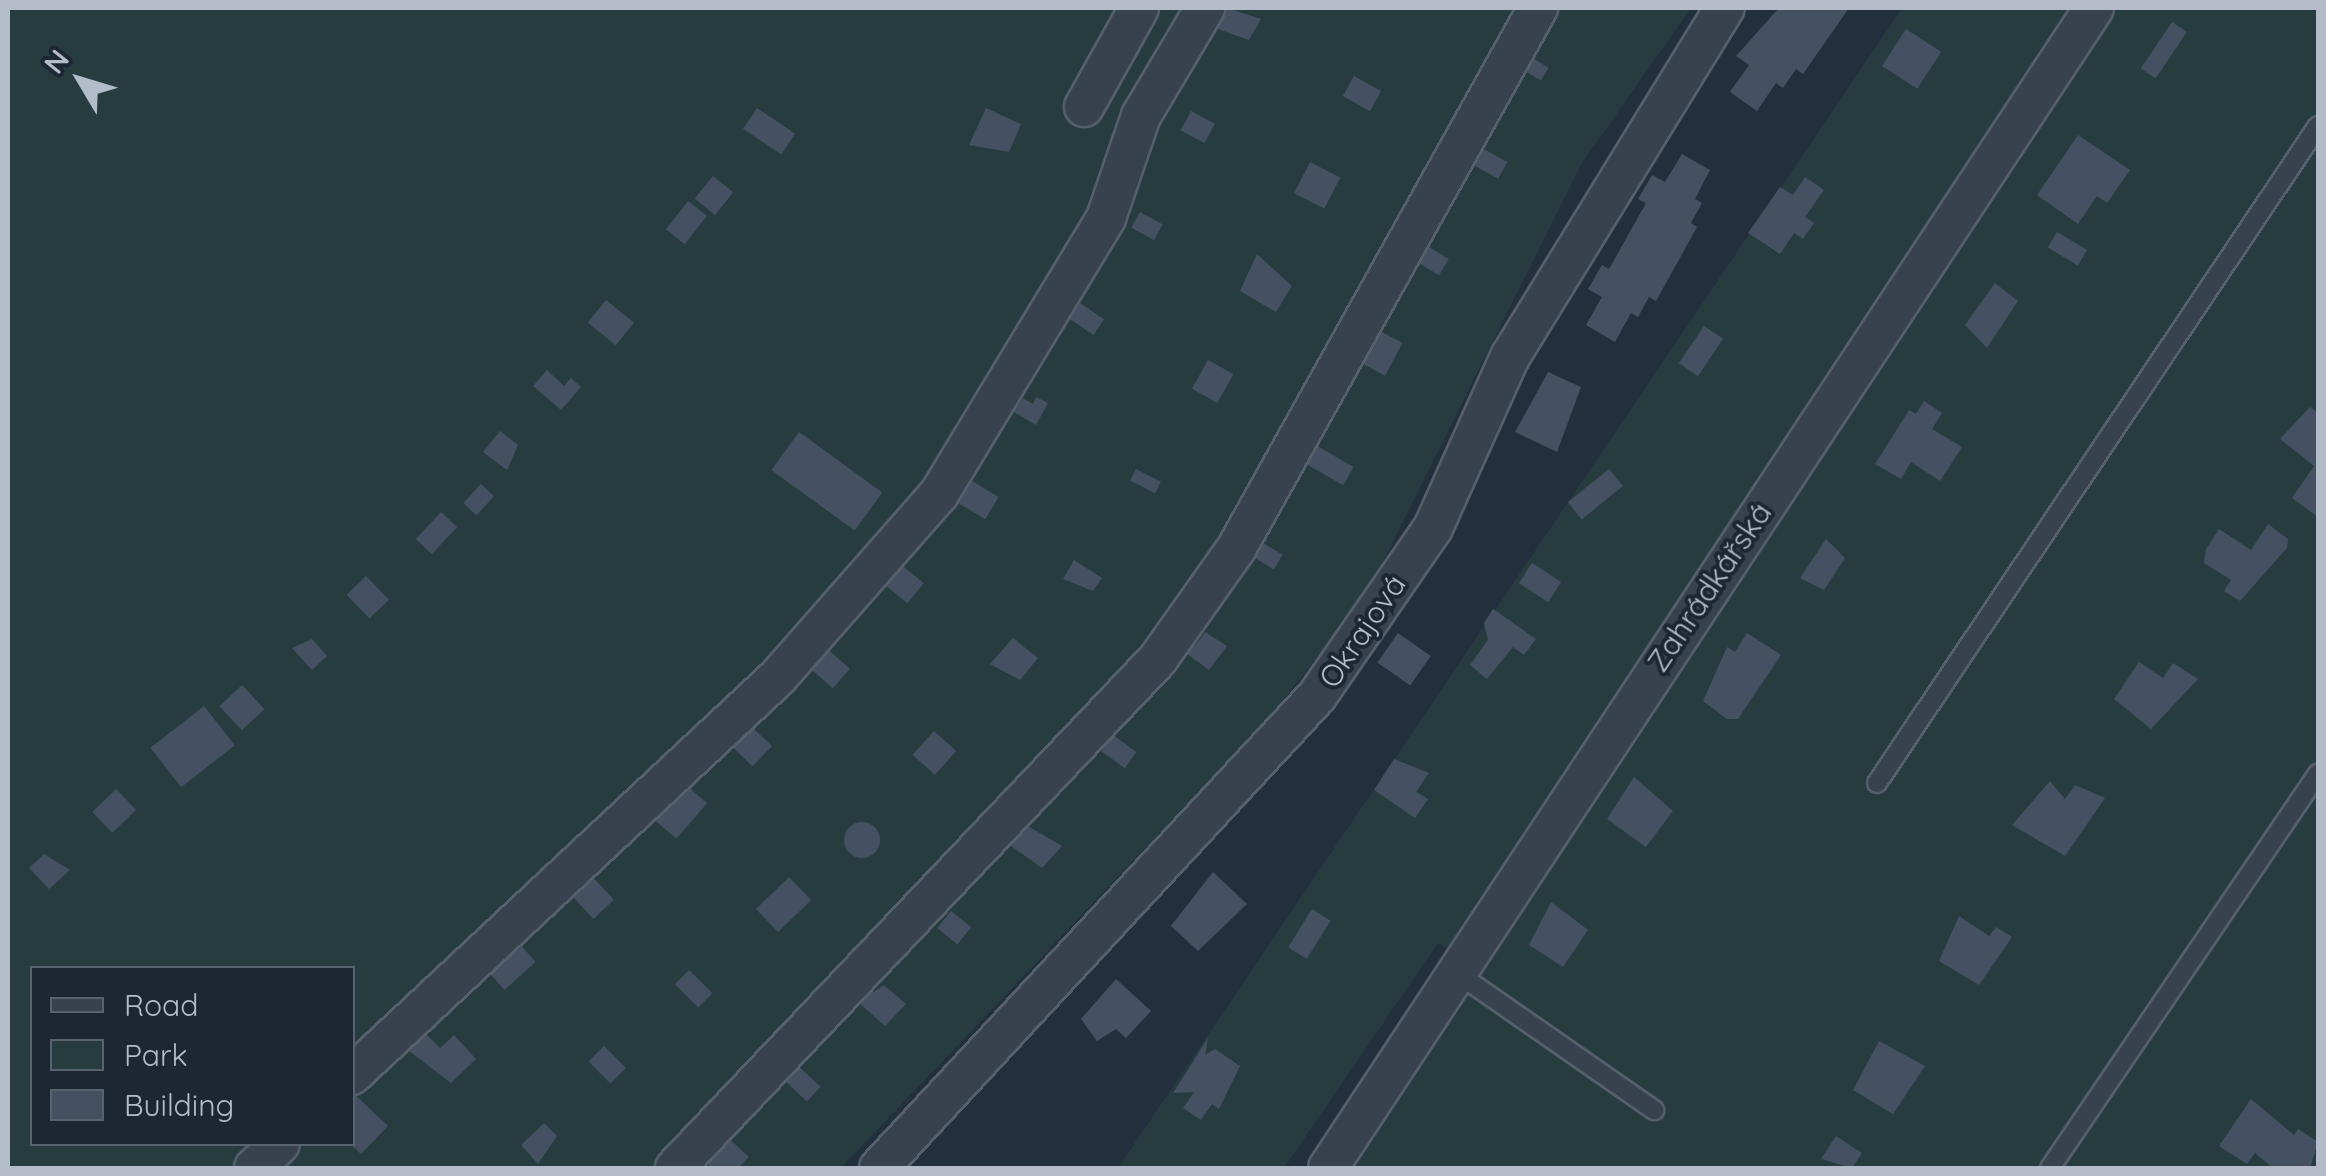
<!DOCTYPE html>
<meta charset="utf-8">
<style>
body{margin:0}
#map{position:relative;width:2326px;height:1176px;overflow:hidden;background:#242f3e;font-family:Quicksand,sans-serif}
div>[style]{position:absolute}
.green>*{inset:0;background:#263c3f}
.building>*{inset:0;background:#455162;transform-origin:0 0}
.round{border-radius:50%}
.roads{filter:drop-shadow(2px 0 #565f6c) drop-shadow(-2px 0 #565f6c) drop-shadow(0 2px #565f6c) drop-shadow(0 -2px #565f6c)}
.service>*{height:18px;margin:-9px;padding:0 9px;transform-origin:9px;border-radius:9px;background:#38414e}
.minor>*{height:38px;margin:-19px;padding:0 19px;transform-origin:19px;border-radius:19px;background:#38414e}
span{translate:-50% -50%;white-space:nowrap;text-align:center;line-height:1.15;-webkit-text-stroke:8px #1d2633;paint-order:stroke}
.street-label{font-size:30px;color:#b4bcc9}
.frame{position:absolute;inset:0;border:10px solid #b4bcc9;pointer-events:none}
.legend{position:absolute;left:30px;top:966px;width:325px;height:180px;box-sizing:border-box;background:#1d2633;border:2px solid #59626f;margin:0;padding:12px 18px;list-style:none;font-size:30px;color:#b4bcc9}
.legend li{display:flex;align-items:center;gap:20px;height:50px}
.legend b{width:50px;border:2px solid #59626f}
.north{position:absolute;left:30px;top:30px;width:100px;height:100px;-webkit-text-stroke:8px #1d2633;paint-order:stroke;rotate:308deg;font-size:28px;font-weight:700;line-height:40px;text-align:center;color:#b4bcc9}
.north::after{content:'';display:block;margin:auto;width:35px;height:45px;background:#b4bcc9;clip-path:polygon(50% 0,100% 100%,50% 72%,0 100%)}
</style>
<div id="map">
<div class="green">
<i style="clip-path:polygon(evenodd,8px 8px,1691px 8px,1582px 163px,1369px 590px,1272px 715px,841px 1168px,8px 1168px,8px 8px,32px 968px,352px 968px,352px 1144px,32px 1144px,32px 968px)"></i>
<i style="clip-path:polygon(1902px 8px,2318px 8px,2318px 1168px,1348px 1168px,1479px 970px,1438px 943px,1284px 1168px,1118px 1168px)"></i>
</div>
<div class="building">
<i style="clip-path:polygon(1227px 8px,1261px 19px,1249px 40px,1215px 28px)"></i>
<i style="clip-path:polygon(1779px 8px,1849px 8px,1803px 74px,1796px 69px,1783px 88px,1776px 83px,1757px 111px,1730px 92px,1749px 65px,1736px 56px)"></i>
<i style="left:2172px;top:22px;width:18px;height:56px;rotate:34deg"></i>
<i style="left:1906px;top:29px;width:42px;height:44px;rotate:33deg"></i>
<i style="left:1534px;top:59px;width:17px;height:15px;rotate:31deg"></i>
<i style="left:1354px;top:76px;width:31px;height:23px;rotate:29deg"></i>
<i style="left:757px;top:108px;width:46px;height:25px;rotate:34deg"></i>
<i style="clip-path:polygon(986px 108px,1021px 124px,1009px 152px,969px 145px)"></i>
<i style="left:1191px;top:111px;width:27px;height:22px;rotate:28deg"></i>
<i style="clip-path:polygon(2078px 135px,2130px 170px,2107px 203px,2097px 196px,2078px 224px,2037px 195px)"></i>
<i style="left:1482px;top:148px;width:29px;height:19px;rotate:29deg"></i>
<i style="clip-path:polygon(1682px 154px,1710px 170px,1695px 199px,1702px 203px,1691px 223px,1697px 227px,1656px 301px,1649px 297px,1638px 317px,1631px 313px,1615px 342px,1586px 325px,1602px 297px,1588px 289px,1602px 265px,1609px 269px,1646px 203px,1638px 199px,1652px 175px,1665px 182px)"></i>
<i style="left:1310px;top:162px;width:34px;height:35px;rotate:27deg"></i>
<i style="left:713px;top:176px;width:26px;height:29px;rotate:39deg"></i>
<i style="clip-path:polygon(1805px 177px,1824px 190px,1805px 217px,1814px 223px,1803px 239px,1794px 233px,1780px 254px,1748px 233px,1780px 187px,1793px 195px)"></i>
<i style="left:688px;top:201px;width:24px;height:36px;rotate:38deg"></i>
<i style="left:1140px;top:212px;width:26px;height:18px;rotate:29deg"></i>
<i style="left:2057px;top:232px;width:35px;height:18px;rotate:31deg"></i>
<i style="left:1424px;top:244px;width:29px;height:19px;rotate:31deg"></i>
<i style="clip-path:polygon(1257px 254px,1292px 286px,1276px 312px,1240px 291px)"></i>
<i style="clip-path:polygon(1995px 283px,2018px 301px,1987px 348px,1965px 325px)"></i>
<i style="left:606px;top:300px;width:36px;height:29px;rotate:39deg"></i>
<i style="left:1080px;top:303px;width:29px;height:19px;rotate:34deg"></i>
<i style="left:1704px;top:326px;width:23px;height:45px;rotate:34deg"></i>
<i style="left:1376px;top:329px;width:30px;height:37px;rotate:28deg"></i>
<i style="left:1208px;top:360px;width:29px;height:33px;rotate:29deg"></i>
<i style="clip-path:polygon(547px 370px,564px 386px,571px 378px,581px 387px,561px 410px,533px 386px)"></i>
<i style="clip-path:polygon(1548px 372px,1581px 387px,1557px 452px,1515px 432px)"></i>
<i style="clip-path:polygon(1036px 397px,1048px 403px,1036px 425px,1014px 412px,1023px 398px,1033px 404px)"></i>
<i style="clip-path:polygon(1924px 401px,1942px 413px,1932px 429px,1962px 447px,1940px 481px,1911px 462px,1901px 479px,1875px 464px,1909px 410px,1916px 414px)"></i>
<i style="clip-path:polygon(2310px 407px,2318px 413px,2318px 517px,2292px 498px,2314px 466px,2280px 439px)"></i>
<i style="clip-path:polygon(500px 431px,518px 445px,507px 470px,483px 452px)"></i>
<i style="left:799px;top:432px;width:103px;height:47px;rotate:36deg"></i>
<i style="left:1312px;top:443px;width:48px;height:21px;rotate:30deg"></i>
<i style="left:1136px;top:469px;width:28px;height:13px;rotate:27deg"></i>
<i style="left:1609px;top:469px;width:22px;height:53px;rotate:51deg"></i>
<i style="left:972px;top:481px;width:31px;height:26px;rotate:31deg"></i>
<i style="left:481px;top:484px;width:18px;height:26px;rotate:43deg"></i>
<i style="left:441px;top:512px;width:22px;height:37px;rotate:43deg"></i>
<i style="clip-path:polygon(2268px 524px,2288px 539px,2287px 548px,2240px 601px,2224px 591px,2231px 580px,2204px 563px,2206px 549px,2219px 529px,2251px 550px)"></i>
<i style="clip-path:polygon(1826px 539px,1845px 558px,1824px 590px,1800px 578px)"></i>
<i style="left:1263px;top:543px;width:23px;height:17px;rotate:31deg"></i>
<i style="clip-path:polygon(1074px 560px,1102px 578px,1093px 591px,1063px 579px)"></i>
<i style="left:899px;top:563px;width:32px;height:26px;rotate:39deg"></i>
<i style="left:1532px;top:563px;width:35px;height:24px;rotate:33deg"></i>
<i style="left:366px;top:576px;width:33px;height:27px;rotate:46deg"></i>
<i style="clip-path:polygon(1493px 609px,1536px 639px,1524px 655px,1513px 647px,1487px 679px,1470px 665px,1488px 640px,1484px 623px)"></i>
<i style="clip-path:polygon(1205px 632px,1227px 646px,1209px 670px,1179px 648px,1185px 639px,1195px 646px)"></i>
<i style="left:1398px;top:633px;width:40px;height:36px;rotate:35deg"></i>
<i style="clip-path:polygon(1747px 633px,1781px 655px,1738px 719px,1727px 719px,1703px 701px,1727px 647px,1735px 652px)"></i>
<i style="clip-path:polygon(1013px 638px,1038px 658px,1020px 680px,990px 664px)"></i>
<i style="clip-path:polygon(312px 639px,327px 656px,312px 670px,292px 648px)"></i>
<i style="left:825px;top:647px;width:33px;height:26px;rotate:41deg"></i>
<i style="clip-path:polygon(2139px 662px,2163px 678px,2173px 663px,2198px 679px,2151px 729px,2114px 699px)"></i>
<i style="left:242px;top:685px;width:33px;height:31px;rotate:47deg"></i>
<i style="left:204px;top:706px;width:50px;height:68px;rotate:52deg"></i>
<i style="left:749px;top:724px;width:32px;height:28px;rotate:44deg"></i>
<i style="left:934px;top:731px;width:30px;height:32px;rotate:42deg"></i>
<i style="left:1113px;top:735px;width:29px;height:20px;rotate:36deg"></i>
<i style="clip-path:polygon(1394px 759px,1429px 773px,1416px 792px,1428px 799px,1415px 818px,1374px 790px)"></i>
<i style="clip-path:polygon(1634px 777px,1673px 811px,1646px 847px,1607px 819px)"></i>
<i style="clip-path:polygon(2050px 781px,2065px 799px,2075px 785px,2105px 798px,2065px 856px,2012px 825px)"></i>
<i style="left:686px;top:785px;width:28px;height:47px;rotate:41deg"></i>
<i style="left:116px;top:789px;width:29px;height:33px;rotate:46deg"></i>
<i class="round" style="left:844px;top:822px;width:36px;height:36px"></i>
<i style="clip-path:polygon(1024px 824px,1062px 846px,1042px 868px,1007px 843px)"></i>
<i style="clip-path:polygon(44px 854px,70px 870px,49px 889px,29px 868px)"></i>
<i style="left:588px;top:872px;width:38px;height:28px;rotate:47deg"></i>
<i style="clip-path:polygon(1213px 872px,1247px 904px,1198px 951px,1171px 926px)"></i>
<i style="left:789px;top:877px;width:32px;height:46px;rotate:46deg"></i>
<i style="clip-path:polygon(1551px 902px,1588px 930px,1563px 967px,1529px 945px)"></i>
<i style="left:1312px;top:909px;width:22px;height:45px;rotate:32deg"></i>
<i style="left:951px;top:911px;width:26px;height:22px;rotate:39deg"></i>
<i style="clip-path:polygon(1959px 916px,1989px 936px,1996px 927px,2012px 937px,1979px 985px,1939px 961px)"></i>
<i style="left:517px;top:941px;width:28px;height:42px;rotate:48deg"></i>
<i style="left:689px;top:970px;width:33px;height:20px;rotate:45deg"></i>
<i style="clip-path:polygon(1116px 979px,1151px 1011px,1126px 1038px,1116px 1029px,1097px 1041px,1081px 1019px)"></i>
<i style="clip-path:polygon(884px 985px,906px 1004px,885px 1026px,858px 1002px)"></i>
<i style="clip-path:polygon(419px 1027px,440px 1048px,454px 1035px,476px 1059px,451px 1083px,409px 1051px,406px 1040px)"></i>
<i style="clip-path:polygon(1208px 1038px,1205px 1055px,1215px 1049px,1240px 1066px,1219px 1109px,1212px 1104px,1201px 1120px,1183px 1108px,1194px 1092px,1173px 1093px)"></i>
<i style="clip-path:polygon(1879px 1041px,1925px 1066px,1893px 1114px,1853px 1090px)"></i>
<i style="left:604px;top:1046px;width:31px;height:22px;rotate:45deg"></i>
<i style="left:795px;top:1063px;width:35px;height:20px;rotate:43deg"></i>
<i style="clip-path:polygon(352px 1092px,388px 1126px,361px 1154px,352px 1146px)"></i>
<i style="clip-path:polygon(2251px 1099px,2294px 1135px,2298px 1129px,2318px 1142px,2310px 1168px,2273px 1168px,2255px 1153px,2247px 1164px,2219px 1146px)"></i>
<i style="clip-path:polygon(544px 1123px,557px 1136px,538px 1164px,521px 1145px)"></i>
<i style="clip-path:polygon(725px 1135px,749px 1157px,738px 1168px,712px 1168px,702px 1159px)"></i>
<i style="clip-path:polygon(1836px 1136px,1862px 1153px,1852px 1168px,1821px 1159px)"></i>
</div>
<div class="roads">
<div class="service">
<i style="left:1877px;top:783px;width:791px;rotate:-56.13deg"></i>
<i style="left:1454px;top:971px;width:244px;rotate:34.8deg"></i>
<i style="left:2050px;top:1168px;width:477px;rotate:-55.8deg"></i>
</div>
<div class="minor">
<i style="left:1084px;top:107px;width:113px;rotate:-60.9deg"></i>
<i style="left:352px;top:1075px;width:583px;rotate:-43.05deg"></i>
<i style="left:778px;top:677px;width:244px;rotate:-48.7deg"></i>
<i style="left:939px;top:494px;width:323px;rotate:-58.8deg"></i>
<i style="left:1106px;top:218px;width:108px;rotate:-71.1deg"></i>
<i style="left:1141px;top:116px;width:126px;rotate:-59.3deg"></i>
<i style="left:254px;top:1168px;width:35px;rotate:-43deg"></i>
<i style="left:675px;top:1168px;width:702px;rotate:-46.5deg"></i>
<i style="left:1158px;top:659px;width:135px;rotate:-54.7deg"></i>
<i style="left:1236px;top:549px;width:620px;rotate:-60.83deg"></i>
<i style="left:879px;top:1168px;width:644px;rotate:-47.14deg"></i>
<i style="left:1317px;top:696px;width:204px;rotate:-55.4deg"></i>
<i style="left:1433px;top:528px;width:188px;rotate:-65.8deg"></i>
<i style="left:1510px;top:357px;width:410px;rotate:-58.4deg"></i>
<i style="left:1328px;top:1168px;width:1390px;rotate:-56.56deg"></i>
</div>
</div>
<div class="street-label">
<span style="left:1709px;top:587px;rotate:-56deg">Zahrádkářská</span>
<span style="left:1362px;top:631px;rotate:-56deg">Okrajová</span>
</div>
<div class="frame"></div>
<ul class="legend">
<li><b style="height:12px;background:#38414e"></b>Road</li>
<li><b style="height:28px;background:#263c3f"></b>Park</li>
<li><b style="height:28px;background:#455162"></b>Building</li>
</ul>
<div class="north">N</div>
</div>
